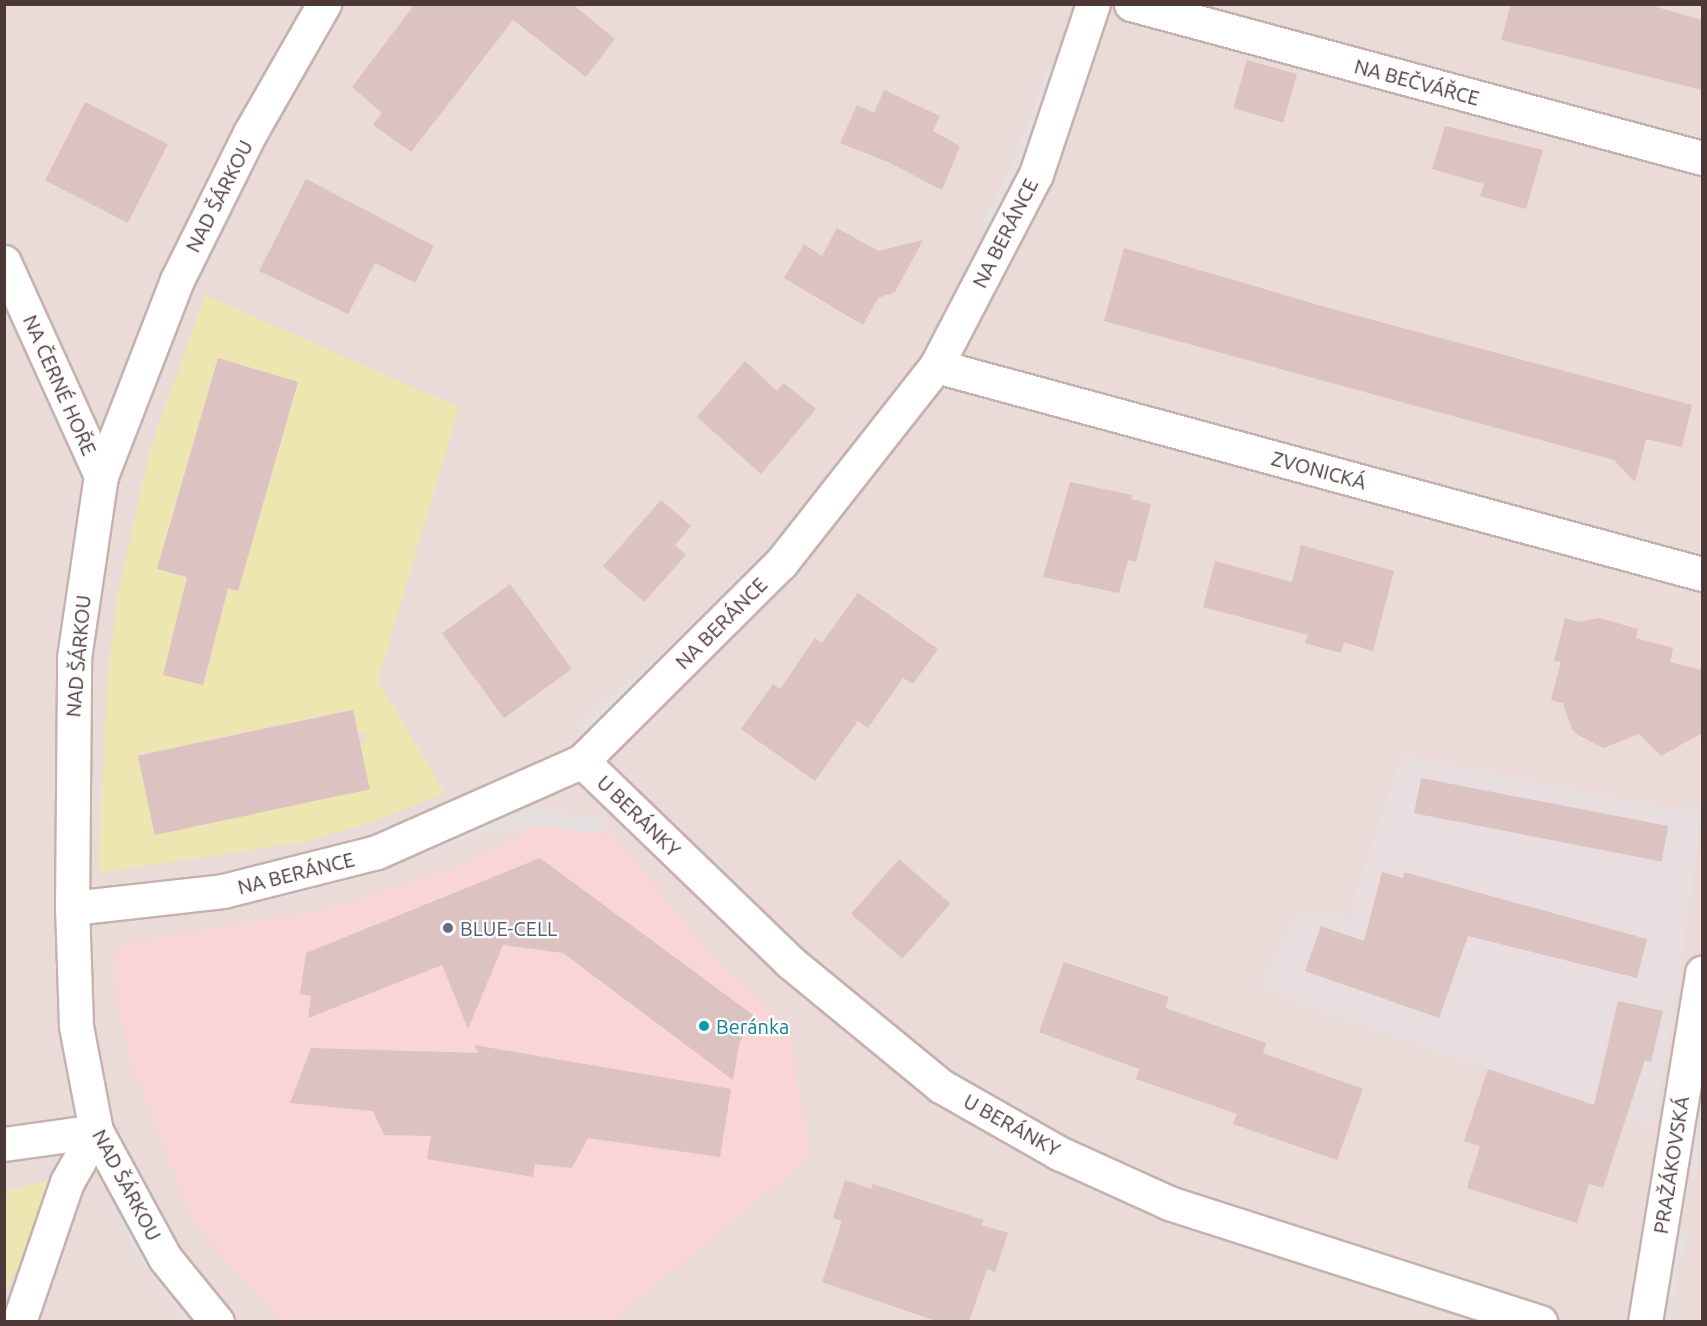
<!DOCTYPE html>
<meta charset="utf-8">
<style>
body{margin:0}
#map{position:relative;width:1707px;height:1326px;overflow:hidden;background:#f6ecea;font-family:Ubuntu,sans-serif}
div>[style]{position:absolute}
.residential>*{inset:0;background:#eadad8;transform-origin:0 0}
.commercial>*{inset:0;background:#f9d5d5}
.industrial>*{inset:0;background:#e9dedf}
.green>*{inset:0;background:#ede6b0}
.parking>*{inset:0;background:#e5dfdf;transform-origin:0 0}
.building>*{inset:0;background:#dcc2c1;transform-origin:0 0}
.roads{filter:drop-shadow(2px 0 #c6b1af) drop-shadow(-2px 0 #c6b1af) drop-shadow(0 2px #c6b1af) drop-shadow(0 -2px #c6b1af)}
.minor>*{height:33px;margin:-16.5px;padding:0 16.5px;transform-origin:16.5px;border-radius:16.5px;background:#fff}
.dots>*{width:16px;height:16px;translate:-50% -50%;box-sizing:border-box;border:3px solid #fff;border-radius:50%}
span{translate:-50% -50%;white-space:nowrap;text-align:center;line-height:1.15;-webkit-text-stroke:4.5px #fff;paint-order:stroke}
.street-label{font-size:20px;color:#4b3837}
.service-label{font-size:20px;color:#4e5e75}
.left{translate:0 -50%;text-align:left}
.culture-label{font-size:20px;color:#0d838f}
.frame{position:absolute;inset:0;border:6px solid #4b3837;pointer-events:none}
</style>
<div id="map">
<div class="residential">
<i style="left:5px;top:5px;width:1697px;height:1316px"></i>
</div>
<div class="commercial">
<i style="clip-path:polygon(586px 814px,611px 832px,715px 960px,787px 1026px,811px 1156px,612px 1321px,282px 1321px,194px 1224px,131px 1064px,113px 975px,116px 948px,142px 940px,318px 911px,444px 872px,561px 815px)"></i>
</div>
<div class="industrial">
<i style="clip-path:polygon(1401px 755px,1680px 811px,1682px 806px,1702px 810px,1676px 1003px,1652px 1126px,1294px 1001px,1261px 983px,1294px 915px,1349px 917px)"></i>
</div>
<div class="green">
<i style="clip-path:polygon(evenodd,205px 295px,459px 407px,378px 681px,445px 793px,367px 824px,302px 842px,98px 873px,108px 668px,118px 595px,149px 452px,205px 295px,218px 358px,298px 382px,238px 591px,228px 588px,204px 685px,163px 675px,187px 577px,157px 569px,218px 358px,205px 295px,353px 709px,358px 733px,365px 732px,367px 741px,360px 743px,370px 789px,155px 835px,138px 755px,353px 709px)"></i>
<i style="clip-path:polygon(62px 1177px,5px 1293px,5px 1191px)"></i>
</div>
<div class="parking">
<i style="clip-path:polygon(1048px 67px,1062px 73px,993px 236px,980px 229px,1016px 153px)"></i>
<i style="clip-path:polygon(865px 421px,877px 429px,812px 521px,586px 737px,576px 726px,664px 649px,773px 541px,830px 473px)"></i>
<i style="clip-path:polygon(557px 811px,607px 820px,602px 834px,544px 825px,490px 830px,370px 875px,293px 896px,153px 918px,132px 926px,127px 912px,497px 814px)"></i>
<i style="clip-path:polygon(1699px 1077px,1702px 1078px,1702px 1145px,1697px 1173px,1683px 1171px)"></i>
<i style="clip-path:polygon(118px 1187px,204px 1321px,184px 1321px,133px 1250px,104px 1193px)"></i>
<i style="left:1672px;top:1229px;width:16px;height:94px;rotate:11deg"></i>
</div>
<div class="building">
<i style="clip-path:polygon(415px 4px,572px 4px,615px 39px,586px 77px,513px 20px,411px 152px,373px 125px,382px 113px,352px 87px)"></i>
<i style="clip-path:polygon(1511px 4px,1646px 4px,1702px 20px,1702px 90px,1501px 40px)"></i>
<i style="left:1247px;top:60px;width:52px;height:50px;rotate:16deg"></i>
<i style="clip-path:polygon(884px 90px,940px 116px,933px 131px,960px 146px,942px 190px,888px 162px,840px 143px,857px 105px,874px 113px)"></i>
<i style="left:85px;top:102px;width:93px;height:88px;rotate:27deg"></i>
<i style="clip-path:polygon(1445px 126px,1543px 150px,1526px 209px,1480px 196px,1484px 184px,1432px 169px)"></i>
<i style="clip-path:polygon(306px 179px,434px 246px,415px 283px,375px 263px,348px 314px,259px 271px)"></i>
<i style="clip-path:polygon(837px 228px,878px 251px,923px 240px,895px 292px,878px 298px,863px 325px,784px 278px,804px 244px,822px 256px)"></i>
<i style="clip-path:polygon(1124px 248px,1339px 311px,1692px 405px,1682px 447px,1646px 439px,1635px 482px,1614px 460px,1104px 321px)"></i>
<i style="clip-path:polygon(218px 358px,298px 382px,238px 591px,228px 588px,203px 685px,163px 675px,187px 577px,157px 569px)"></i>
<i style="clip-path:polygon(745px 361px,777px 391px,784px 383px,816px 409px,761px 474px,697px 417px)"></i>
<i style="clip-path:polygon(1070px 482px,1132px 495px,1131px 499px,1151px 504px,1136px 562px,1128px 560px,1119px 593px,1043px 577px)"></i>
<i style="clip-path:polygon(661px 500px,691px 526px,675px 545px,686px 555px,644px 602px,603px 566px)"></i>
<i style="clip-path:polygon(1301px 545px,1394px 571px,1373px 651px,1344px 642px,1341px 653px,1305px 643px,1308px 635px,1203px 607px,1215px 561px,1292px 582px)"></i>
<i style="left:510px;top:584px;width:105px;height:84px;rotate:54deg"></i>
<i style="clip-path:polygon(858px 593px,938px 649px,913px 684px,903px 678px,868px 728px,858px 721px,815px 781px,741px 729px,773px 684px,780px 689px,815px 638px,822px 643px)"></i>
<i style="clip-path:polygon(1565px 618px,1579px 622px,1599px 618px,1638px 629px,1636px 638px,1673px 648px,1670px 662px,1702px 670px,1702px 733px,1661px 756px,1639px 734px,1603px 748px,1578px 735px,1572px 729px,1563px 703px,1551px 700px,1561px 662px,1554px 661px)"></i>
<i style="left:353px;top:710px;width:81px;height:220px;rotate:78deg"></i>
<i style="left:1421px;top:778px;width:252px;height:36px;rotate:11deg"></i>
<i style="clip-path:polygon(540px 858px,753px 1015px,739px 1044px,733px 1080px,563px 953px,503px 945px,468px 1029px,442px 965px,308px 1018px,311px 996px,300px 994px,306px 953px)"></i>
<i style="left:899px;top:859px;width:68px;height:73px;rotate:41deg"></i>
<i style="clip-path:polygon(1382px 872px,1403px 878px,1404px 872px,1647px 939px,1637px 978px,1468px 936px,1439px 1018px,1305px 971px,1321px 926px,1364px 941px)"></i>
<i style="clip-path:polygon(1064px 962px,1169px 997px,1165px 1008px,1266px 1043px,1263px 1053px,1363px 1089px,1337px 1160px,1233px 1124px,1237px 1114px,1136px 1079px,1139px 1069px,1039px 1032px)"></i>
<i style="clip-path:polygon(1618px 1001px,1663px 1011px,1651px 1062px,1645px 1060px,1603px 1188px,1589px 1184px,1577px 1223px,1467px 1188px,1480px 1146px,1464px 1141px,1488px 1069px,1594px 1105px)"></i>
<i style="clip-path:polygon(474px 1045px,731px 1089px,720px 1157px,588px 1138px,572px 1168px,535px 1164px,533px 1177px,427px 1159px,431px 1136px,384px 1135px,373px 1111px,290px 1103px,311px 1048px,478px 1053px)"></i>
<i style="clip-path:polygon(845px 1180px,871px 1189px,873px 1184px,984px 1220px,981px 1225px,1008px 1233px,995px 1272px,987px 1269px,969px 1322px,939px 1322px,822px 1282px,842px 1221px,833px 1218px)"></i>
</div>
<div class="roads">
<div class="minor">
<i style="left:1131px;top:4px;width:591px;rotate:15.09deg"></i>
<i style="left:4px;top:262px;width:235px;rotate:65.6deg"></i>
<i style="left:936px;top:366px;width:794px;rotate:15.19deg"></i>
<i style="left:582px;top:761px;width:289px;rotate:44deg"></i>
<i style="left:790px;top:962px;width:195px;rotate:39.4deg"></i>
<i style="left:941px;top:1086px;width:136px;rotate:29.6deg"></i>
<i style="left:1059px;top:1153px;width:121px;rotate:24.4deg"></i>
<i style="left:1169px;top:1203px;width:390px;rotate:17.8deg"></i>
<i style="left:72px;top:908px;width:152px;rotate:-6.4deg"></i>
<i style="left:223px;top:891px;width:159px;rotate:-14.2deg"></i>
<i style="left:377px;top:852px;width:224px;rotate:-23.9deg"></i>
<i style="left:582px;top:761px;width:281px;rotate:-44.9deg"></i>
<i style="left:781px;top:563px;width:251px;rotate:-51.8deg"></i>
<i style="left:936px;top:366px;width:216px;rotate:-62.5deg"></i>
<i style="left:1036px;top:174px;width:179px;rotate:-71.5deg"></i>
<i style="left:4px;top:1144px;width:93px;rotate:-8deg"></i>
<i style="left:19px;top:1322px;width:148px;rotate:-71.1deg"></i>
<i style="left:67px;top:1182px;width:59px;rotate:-60.4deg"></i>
<i style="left:217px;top:1322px;width:82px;rotate:-129.1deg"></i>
<i style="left:165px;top:1258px;width:145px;rotate:-118.5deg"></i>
<i style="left:96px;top:1131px;width:107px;rotate:-100.8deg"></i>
<i style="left:76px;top:1026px;width:118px;rotate:-91.9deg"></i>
<i style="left:72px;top:908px;width:250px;rotate:-89.5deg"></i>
<i style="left:74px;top:658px;width:184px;rotate:-81.6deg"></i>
<i style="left:101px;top:476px;width:210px;rotate:-68.8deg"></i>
<i style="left:177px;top:280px;width:164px;rotate:-63.6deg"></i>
<i style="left:250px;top:133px;width:149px;rotate:-60.2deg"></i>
<i style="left:1645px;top:1322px;width:354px;rotate:-80.7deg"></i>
</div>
</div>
<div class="dots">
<i style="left:448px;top:928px;background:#5c6f8a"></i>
<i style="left:704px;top:1026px;background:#0f9aa8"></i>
</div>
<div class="street-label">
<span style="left:1417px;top:82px;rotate:15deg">NA BEČVÁŘCE</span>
<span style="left:219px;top:196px;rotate:-63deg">NAD ŠÁRKOU</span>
<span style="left:1005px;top:233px;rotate:-63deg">NA BERÁNCE</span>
<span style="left:60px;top:385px;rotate:66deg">NA ČERNÉ HOŘE</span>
<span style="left:1319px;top:470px;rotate:15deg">ZVONICKÁ</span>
<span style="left:721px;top:623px;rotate:-45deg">NA BERÁNCE</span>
<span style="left:78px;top:656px;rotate:-85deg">NAD ŠÁRKOU</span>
<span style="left:639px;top:816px;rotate:44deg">U BERÁNKY</span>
<span style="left:296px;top:873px;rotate:-14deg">NA BERÁNCE</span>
<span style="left:1012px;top:1125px;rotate:29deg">U BERÁNKY</span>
<span style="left:1671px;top:1165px;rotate:-81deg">PRAŽÁKOVSKÁ</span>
<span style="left:127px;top:1185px;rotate:62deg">NAD ŠÁRKOU</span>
</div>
<div class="service-label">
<span class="left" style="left:460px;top:928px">BLUE-CELL</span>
</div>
<div class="culture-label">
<span class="left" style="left:716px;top:1026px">Beránka</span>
</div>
<div class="frame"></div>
</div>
